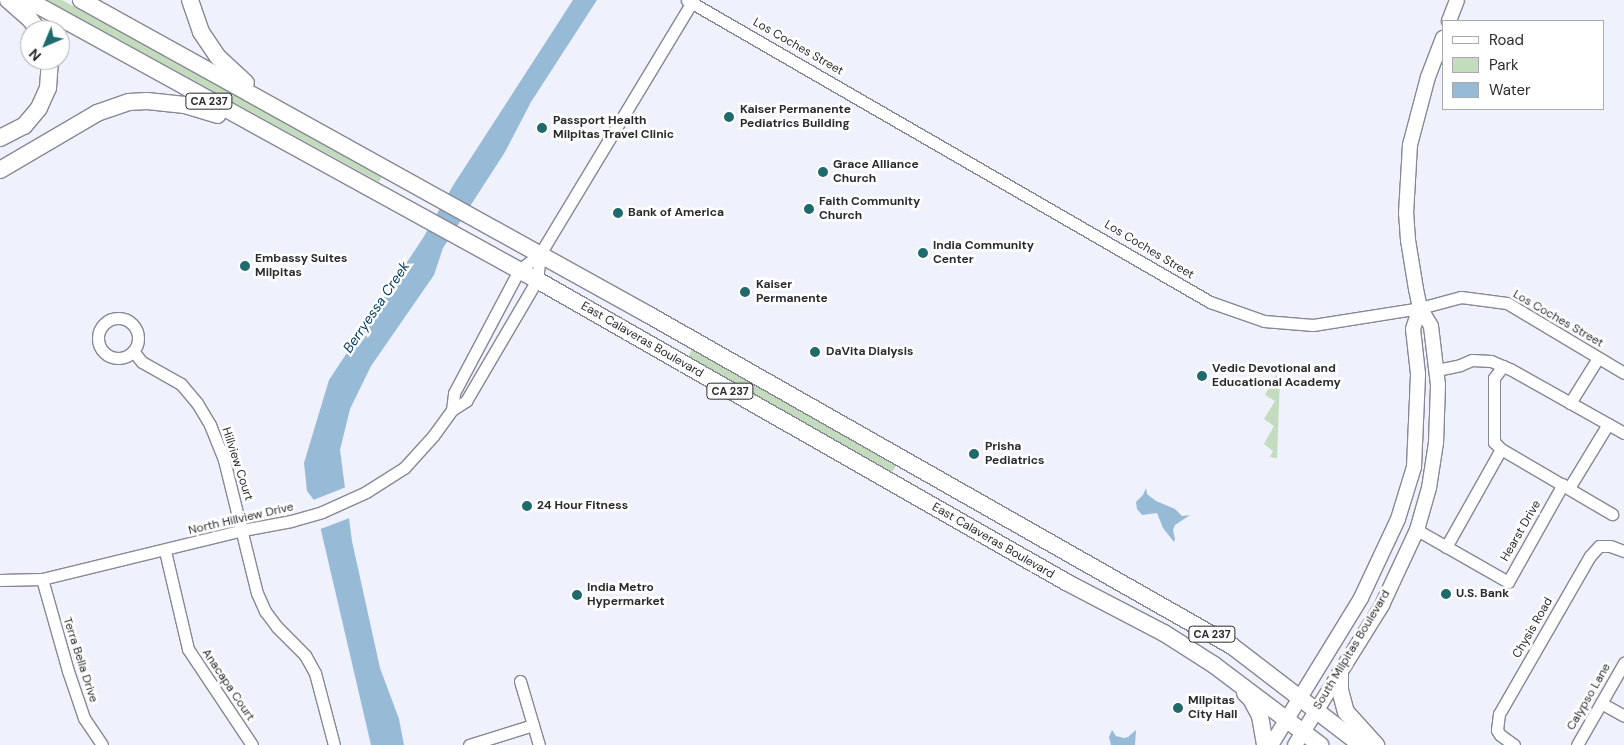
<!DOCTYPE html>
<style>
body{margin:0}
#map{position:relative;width:1624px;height:745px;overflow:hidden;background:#eff1fd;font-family:"DM Sans",sans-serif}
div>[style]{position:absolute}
.green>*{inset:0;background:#c3dcbd}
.water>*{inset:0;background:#97bad7}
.pier>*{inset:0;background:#eff1fd}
.roads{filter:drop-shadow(1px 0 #868893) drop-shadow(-1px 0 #868893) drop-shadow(0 1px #868893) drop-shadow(0 -1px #868893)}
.minor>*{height:11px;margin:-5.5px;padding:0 5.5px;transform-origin:5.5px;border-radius:5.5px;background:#fff}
.minor>.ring{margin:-5.5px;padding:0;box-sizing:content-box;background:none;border:11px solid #fff;border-radius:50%}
.major>*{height:14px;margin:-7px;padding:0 7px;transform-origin:7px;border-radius:7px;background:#fff}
.highway>*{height:16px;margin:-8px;padding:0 8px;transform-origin:8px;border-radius:8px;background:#fff}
.dots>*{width:14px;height:14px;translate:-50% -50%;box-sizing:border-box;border:2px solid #fff;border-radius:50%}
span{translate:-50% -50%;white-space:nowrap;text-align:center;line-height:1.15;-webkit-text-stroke:5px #fff;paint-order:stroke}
.shield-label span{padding:1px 4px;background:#fff;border:1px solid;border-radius:4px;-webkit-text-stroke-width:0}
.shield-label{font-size:11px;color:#2a2b2f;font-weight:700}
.street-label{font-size:12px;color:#2a2b2f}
.poi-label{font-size:12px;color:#2a2b2f;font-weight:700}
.left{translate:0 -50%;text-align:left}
.water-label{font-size:14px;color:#064168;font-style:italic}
.legend{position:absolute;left:1442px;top:20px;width:162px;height:90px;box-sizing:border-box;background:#fff;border:1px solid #aaaaac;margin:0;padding:6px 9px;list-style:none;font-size:15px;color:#2a2b2f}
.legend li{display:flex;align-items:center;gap:10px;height:25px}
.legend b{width:25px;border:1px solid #aaaaac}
.north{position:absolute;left:20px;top:20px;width:50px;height:50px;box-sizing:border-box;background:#fff;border:1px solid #aaaaac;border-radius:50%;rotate:225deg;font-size:14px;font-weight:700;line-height:20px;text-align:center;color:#2a2b2f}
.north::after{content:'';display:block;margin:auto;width:18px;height:22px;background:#1e6a6c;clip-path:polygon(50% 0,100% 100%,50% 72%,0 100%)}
</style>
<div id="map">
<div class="green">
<i style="clip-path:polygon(47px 0,62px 0,80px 10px,382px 176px,379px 182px)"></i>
<i style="clip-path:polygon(692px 349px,896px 466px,892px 472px,739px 385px,689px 356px)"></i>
<i style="clip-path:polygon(1276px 375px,1280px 378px,1277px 458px,1270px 457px,1273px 451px,1264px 444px,1274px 426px,1264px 419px,1275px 401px,1265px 395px)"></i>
</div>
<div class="water">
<i style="clip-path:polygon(573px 0,597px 0,531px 102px,505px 152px,443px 248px,434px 275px,371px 366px,350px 409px,340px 450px,352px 541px,380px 668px,399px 719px,404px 745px,371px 745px,314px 500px,307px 491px,304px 463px,329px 380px,423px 238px,454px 184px)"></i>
<i style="clip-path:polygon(1146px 488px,1147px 494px,1156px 501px,1175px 509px,1182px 516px,1190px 515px,1175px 525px,1173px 530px,1175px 539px,1174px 542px,1163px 528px,1157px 513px,1142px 515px,1137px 509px,1136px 502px,1143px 495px)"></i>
<i style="clip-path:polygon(1112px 730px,1116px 736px,1124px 738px,1128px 737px,1136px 730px,1135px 745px,1111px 745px,1109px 737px)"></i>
</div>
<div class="pier">
<i style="clip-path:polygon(346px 487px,352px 517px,318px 530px,311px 501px)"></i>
</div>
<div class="roads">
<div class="minor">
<i style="left:687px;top:0;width:604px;rotate:30deg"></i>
<i style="left:1210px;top:302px;width:57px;rotate:19.4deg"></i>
<i style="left:1264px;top:321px;width:49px;rotate:4.7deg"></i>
<i style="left:1313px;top:325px;width:108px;rotate:-9deg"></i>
<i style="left:1420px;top:308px;width:42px;rotate:-15deg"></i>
<i style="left:1461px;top:297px;width:46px;rotate:7.4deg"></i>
<i style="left:1507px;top:303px;width:136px;rotate:30.9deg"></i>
<i class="ring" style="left:98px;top:318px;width:29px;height:29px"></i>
<i style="left:133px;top:351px;width:14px;rotate:51deg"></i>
<i style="left:142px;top:362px;width:45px;rotate:29.4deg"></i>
<i style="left:181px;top:384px;width:25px;rotate:50deg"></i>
<i style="left:197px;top:403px;width:26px;rotate:59deg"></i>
<i style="left:210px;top:425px;width:38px;rotate:68deg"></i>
<i style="left:224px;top:460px;width:137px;rotate:76.1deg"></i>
<i style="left:257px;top:593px;width:20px;rotate:66deg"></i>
<i style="left:265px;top:611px;width:20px;rotate:53deg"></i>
<i style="left:277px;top:627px;width:40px;rotate:45deg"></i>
<i style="left:305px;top:655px;width:21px;rotate:61deg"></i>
<i style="left:315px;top:673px;width:74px;rotate:75.2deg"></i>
<i style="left:1503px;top:366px;width:15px;rotate:127deg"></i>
<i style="left:1494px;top:378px;width:64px;rotate:90deg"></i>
<i style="left:1494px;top:442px;width:10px;rotate:45deg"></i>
<i style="left:1501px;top:449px;width:129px;rotate:30.4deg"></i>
<i style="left:1437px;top:370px;width:24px;rotate:-12deg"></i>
<i style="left:1460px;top:365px;width:13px;rotate:-23deg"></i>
<i style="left:1472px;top:360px;width:19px;rotate:3deg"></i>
<i style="left:1491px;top:361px;width:21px;rotate:23deg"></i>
<i style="left:1510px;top:369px;width:131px;rotate:29.3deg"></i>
<i style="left:1570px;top:403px;width:53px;rotate:-58.1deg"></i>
<i style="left:452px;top:410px;width:17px;rotate:-83deg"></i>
<i style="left:454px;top:393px;width:139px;rotate:-62.1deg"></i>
<i style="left:519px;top:270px;width:26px;rotate:-37deg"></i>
<i style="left:540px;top:254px;width:297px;rotate:-58.9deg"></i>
<i style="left:1569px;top:488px;width:75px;rotate:-58.6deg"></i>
<i style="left:1417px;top:530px;width:105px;rotate:29.7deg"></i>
<i style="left:1508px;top:582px;width:112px;rotate:-60.7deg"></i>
<i style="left:1446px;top:547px;width:112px;rotate:-60.7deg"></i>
<i style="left:165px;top:551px;width:101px;rotate:76.8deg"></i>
<i style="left:188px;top:649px;width:115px;rotate:56.3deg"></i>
<i style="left:42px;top:579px;width:96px;rotate:74.2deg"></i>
<i style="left:68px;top:671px;width:50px;rotate:71.2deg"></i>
<i style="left:84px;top:718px;width:32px;rotate:56deg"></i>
<i style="left:0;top:580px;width:42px;rotate:-1.4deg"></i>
<i style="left:42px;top:579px;width:207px;rotate:-13.7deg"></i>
<i style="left:243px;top:530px;width:49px;rotate:-10.6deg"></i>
<i style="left:291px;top:521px;width:32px;rotate:-16deg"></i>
<i style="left:322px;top:512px;width:48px;rotate:-24.4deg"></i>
<i style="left:366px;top:492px;width:45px;rotate:-32.3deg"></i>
<i style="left:404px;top:468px;width:43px;rotate:-47.8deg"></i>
<i style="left:433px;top:436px;width:32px;rotate:-54deg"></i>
<i style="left:452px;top:410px;width:17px;rotate:-33deg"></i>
<i style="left:466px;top:401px;width:140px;rotate:-59.6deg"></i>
<i style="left:537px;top:280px;width:26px;rotate:-83deg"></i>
<i style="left:520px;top:681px;width:67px;rotate:73.5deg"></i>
<i style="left:1601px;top:703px;width:26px;rotate:29deg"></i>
<i style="left:469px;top:745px;width:67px;rotate:-17.4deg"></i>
<i style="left:1514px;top:745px;width:17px;rotate:-144deg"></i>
<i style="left:1500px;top:735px;width:6px;rotate:-121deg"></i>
<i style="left:1497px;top:730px;width:16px;rotate:-83deg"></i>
<i style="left:1499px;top:714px;width:182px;rotate:-60.1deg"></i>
<i style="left:1590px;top:556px;width:13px;rotate:-48deg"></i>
<i style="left:1599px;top:546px;width:11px"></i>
<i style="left:1610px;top:546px;width:15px;rotate:20deg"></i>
<i style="left:1577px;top:745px;width:95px;rotate:-60.2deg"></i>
</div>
<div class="major">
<i style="left:1449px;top:21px;width:22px;rotate:-69deg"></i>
<i style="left:1271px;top:745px;width:172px;rotate:-58.5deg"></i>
<i style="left:1361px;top:598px;width:87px;rotate:-64.9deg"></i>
<i style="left:1398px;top:519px;width:54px;rotate:-72.9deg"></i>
<i style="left:1414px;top:467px;width:93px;rotate:-87.5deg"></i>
<i style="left:1418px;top:374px;width:45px;rotate:-96.3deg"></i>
<i style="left:1413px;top:329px;width:22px;rotate:-72deg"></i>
<i style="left:1295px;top:745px;width:165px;rotate:-58.1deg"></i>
<i style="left:1382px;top:605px;width:83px;rotate:-65deg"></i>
<i style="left:1417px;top:530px;width:44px;rotate:-74.1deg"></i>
<i style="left:1429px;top:488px;width:46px;rotate:-81.2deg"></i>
<i style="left:1436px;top:443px;width:58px;rotate:-88deg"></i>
<i style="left:1438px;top:385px;width:59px;rotate:-96.8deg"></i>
<i style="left:1431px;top:326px;width:21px;rotate:-121deg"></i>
<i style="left:1420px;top:308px;width:19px;rotate:-102deg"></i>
<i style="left:1416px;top:289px;width:50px;rotate:-99.3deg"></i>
<i style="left:1408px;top:240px;width:26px;rotate:-94deg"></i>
<i style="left:1406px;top:214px;width:69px;rotate:-86.7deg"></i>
<i style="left:1410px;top:145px;width:70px;rotate:-75.2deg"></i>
<i style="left:1428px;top:77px;width:42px;rotate:-69deg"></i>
</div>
<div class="highway">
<i style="left:8px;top:0;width:28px;rotate:41deg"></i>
<i style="left:29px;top:18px;width:15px;rotate:53deg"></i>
<i style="left:28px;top:0;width:581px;rotate:28.82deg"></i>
<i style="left:537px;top:280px;width:609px;rotate:29.72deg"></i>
<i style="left:1066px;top:582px;width:110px;rotate:27.5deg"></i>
<i style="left:1164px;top:633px;width:59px;rotate:32.6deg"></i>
<i style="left:1214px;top:665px;width:133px;rotate:37deg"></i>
<i style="left:81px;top:0;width:649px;rotate:29.01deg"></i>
<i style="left:649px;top:315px;width:670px;rotate:29.59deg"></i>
<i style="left:1232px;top:646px;width:163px;rotate:37.5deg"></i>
<i style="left:190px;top:0;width:34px;rotate:71deg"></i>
<i style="left:201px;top:32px;width:30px;rotate:56deg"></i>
<i style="left:218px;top:57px;width:38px;rotate:43deg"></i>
<i style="left:0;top:138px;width:27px;rotate:-27deg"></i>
<i style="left:24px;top:126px;width:23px;rotate:-50deg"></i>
<i style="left:39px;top:108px;width:22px;rotate:-66deg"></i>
<i style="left:48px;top:88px;width:28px;rotate:-86deg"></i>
<i style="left:0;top:170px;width:113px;rotate:-30.4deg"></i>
<i style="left:97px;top:113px;width:34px;rotate:-19deg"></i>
<i style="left:129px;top:102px;width:18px;rotate:-3deg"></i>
<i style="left:147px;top:101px;width:38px;rotate:6deg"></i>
<i style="left:185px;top:105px;width:34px;rotate:17deg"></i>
<i style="left:1340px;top:674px;width:16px;rotate:90deg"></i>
<i style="left:1340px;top:690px;width:23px;rotate:75deg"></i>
<i style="left:1346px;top:712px;width:45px;rotate:47.7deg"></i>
<i style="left:1245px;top:693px;width:8px;rotate:45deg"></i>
<i style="left:1251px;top:699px;width:19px;rotate:62deg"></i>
<i style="left:1260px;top:716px;width:29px;rotate:80deg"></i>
</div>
</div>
<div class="dots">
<i style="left:729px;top:117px;background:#1e6a6c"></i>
<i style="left:542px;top:128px;background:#1e6a6c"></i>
<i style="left:823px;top:172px;background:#1e6a6c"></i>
<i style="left:809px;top:209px;background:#1e6a6c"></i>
<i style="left:618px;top:213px;background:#1e6a6c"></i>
<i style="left:923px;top:253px;background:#1e6a6c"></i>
<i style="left:245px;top:266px;background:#1e6a6c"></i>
<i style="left:745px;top:292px;background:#1e6a6c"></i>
<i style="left:815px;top:352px;background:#1e6a6c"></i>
<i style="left:1202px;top:376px;background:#1e6a6c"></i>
<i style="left:974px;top:454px;background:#1e6a6c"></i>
<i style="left:527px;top:506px;background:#1e6a6c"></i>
<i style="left:1446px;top:594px;background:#1e6a6c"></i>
<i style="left:577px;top:595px;background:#1e6a6c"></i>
<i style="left:1178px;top:708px;background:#1e6a6c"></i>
</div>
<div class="shield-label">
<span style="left:209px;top:101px">CA 237</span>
<span style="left:730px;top:391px">CA 237</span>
<span style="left:1212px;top:634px">CA 237</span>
</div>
<div class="street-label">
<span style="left:798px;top:47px;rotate:30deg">Los Coches Street</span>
<span style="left:1149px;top:250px;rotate:31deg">Los Coches Street</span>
<span style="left:1558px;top:319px;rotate:30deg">Los Coches Street</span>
<span style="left:642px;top:340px;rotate:30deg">East Calaveras Boulevard</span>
<span style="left:237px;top:464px;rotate:72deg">Hillview Court</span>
<span style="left:241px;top:519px;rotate:-13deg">North Hillview Drive</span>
<span style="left:1521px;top:531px;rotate:-60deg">Hearst Drive</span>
<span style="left:993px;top:541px;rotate:30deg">East Calaveras Boulevard</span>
<span style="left:1533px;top:628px;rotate:-60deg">Chysis Road</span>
<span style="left:1352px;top:650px;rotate:-59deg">South Milpitas Boulevard</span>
<span style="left:80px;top:660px;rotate:72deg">Terra Bella Drive</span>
<span style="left:228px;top:685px;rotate:56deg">Anacapa Court</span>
<span style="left:1589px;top:697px;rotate:-60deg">Calypso Lane</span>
</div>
<div class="poi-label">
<span class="left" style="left:740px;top:117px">Kaiser Permanente<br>Pediatrics Building</span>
<span class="left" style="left:553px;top:128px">Passport Health<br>Milpitas Travel Clinic</span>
<span class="left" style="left:833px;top:172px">Grace Alliance<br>Church</span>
<span class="left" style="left:819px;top:209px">Faith Community<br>Church</span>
<span class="left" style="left:628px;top:213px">Bank of America</span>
<span class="left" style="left:933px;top:253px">India Community<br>Center</span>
<span class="left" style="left:255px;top:266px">Embassy Suites<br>Milpitas</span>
<span class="left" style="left:756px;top:292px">Kaiser<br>Permanente</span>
<span class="left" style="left:826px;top:352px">DaVita Dialysis</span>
<span class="left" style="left:1212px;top:376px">Vedic Devotional and<br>Educational Academy</span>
<span class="left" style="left:985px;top:454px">Prisha<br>Pediatrics</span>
<span class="left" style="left:537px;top:506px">24 Hour Fitness</span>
<span class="left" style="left:587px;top:595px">India Metro<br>Hypermarket</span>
<span class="left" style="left:1456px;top:594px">U.S. Bank</span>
<span class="left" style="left:1188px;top:708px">Milpitas<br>City Hall</span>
</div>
<div class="water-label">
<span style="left:376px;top:307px;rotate:-56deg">Berryessa Creek</span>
</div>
<ul class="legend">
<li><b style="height:6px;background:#fff"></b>Road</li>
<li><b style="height:14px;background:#c3dcbd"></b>Park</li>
<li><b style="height:14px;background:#97bad7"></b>Water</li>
</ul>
<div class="north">N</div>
</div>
